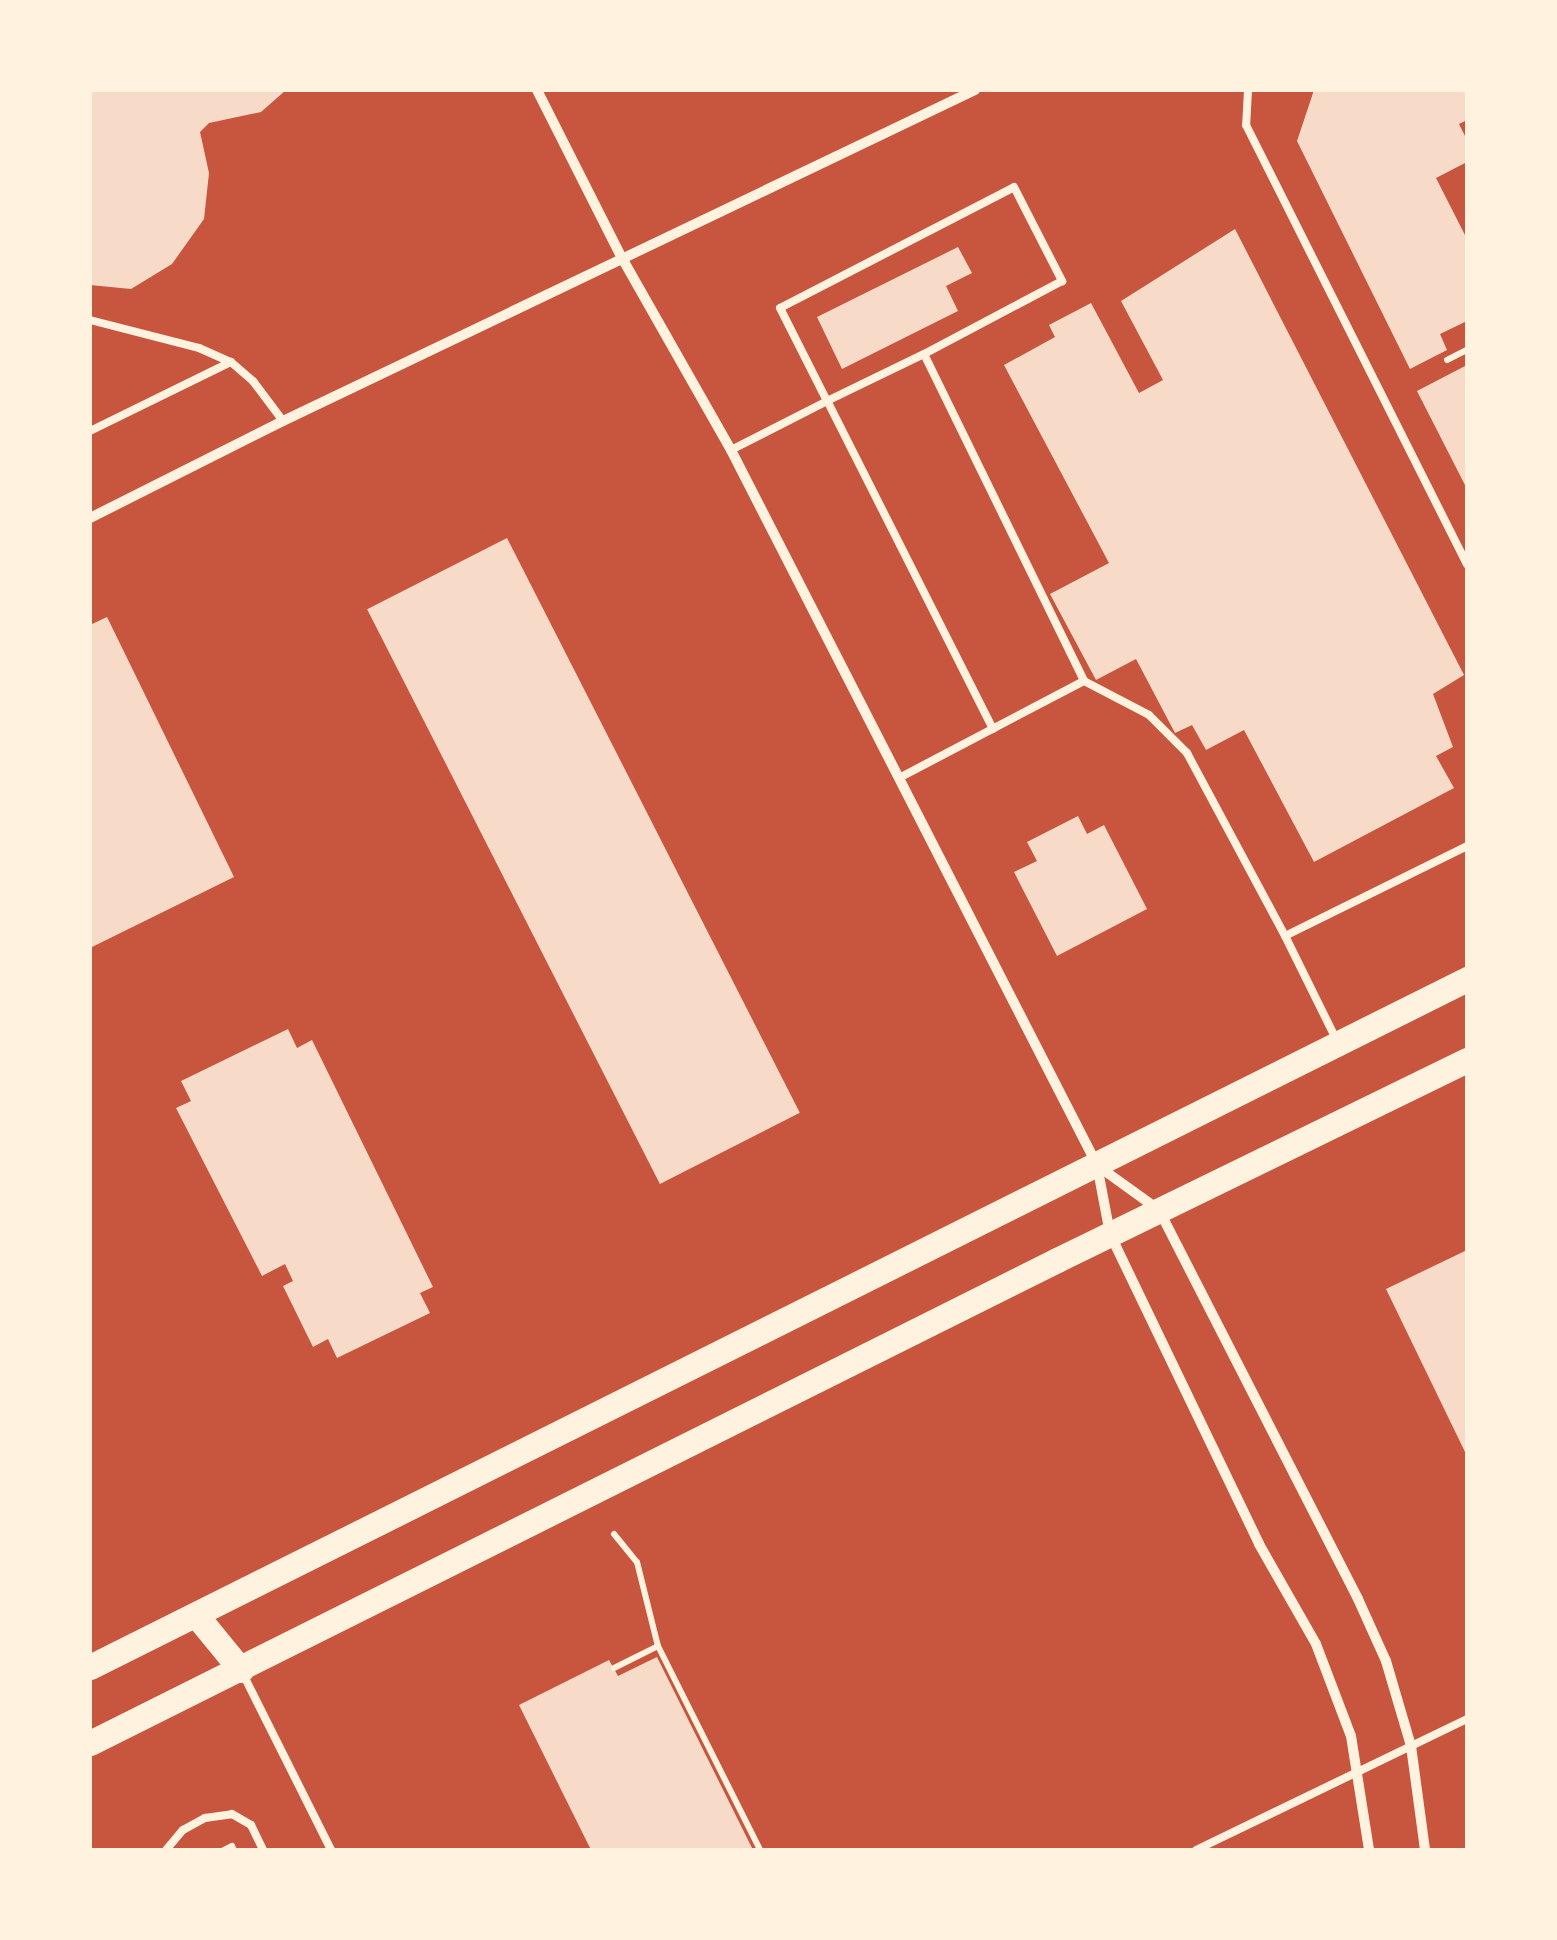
<!DOCTYPE html>
<style>
body{margin:0}
#map{position:relative;width:1557px;height:1940px;overflow:hidden;background:#c8553d;font-family:Karla,sans-serif}
div>[style]{position:absolute}
.building>*{inset:0;background:#f7dbc8;transform-origin:0 0}
.path>*{height:6px;margin:-3px;padding:0 3px;transform-origin:3px;border-radius:3px;background:#fff3e0}
.service>*{height:8px;margin:-4px;padding:0 4px;transform-origin:4px;border-radius:4px;background:#fff3e0}
.minor>*{height:10px;margin:-5px;padding:0 5px;transform-origin:5px;border-radius:5px;background:#fff3e0}
.primary>*{height:25px;margin:-12.5px;padding:0 12.5px;transform-origin:12.5px;border-radius:12.5px;background:#fff3e0}
span{translate:-50% -50%;white-space:nowrap;text-align:center;line-height:1.15;-webkit-text-stroke:10px #fff3e0;paint-order:stroke}
.frame{position:absolute;inset:0;border:92px solid #fff3e0;pointer-events:none}
</style>
<div id="map">
<div class="building">
<i style="clip-path:polygon(90px 90px,286px 90px,261px 112px,209px 123px,200px 132px,209px 173px,204px 219px,172px 264px,131px 289px,90px 285px)"></i>
<i style="clip-path:polygon(1314px 90px,1467px 90px,1467px 120px,1459px 124px,1467px 140px,1467px 162px,1436px 178px,1467px 239px,1467px 321px,1440px 334px,1447px 350px,1410px 369px,1297px 141px)"></i>
<i style="clip-path:polygon(1235px 229px,1464px 675px,1433px 694px,1453px 747px,1436px 756px,1454px 788px,1314px 862px,1244px 730px,1206px 750px,1192px 725px,1175px 733px,1136px 659px,1096px 680px,1050px 594px,1109px 563px,1004px 365px,1055px 337px,1049px 325px,1091px 303px,1139px 393px,1163px 380px,1121px 301px)"></i>
<i style="clip-path:polygon(958px 247px,972px 273px,946px 286px,958px 311px,842px 369px,817px 317px)"></i>
<i style="clip-path:polygon(1467px 365px,1467px 489px,1417px 391px)"></i>
<i style="left:507px;top:538px;width:645px;height:157px;rotate:63deg"></i>
<i style="clip-path:polygon(107px 617px,234px 877px,90px 948px,90px 625px)"></i>
<i style="clip-path:polygon(1078px 816px,1087px 834px,1104px 825px,1147px 909px,1057px 956px,1014px 872px,1037px 861px,1027px 842px)"></i>
<i style="clip-path:polygon(288px 1029px,297px 1048px,312px 1040px,433px 1287px,420px 1293px,430px 1313px,337px 1358px,328px 1339px,313px 1347px,283px 1286px,293px 1281px,285px 1264px,262px 1276px,176px 1108px,191px 1101px,181px 1081px)"></i>
<i style="clip-path:polygon(1467px 1250px,1467px 1456px,1386px 1289px)"></i>
<i style="clip-path:polygon(657px 1657px,753px 1850px,591px 1850px,519px 1705px,609px 1660px,618px 1676px)"></i>
</div>
<div class="path">
<i style="left:1447px;top:360px;width:22px;rotate:-27deg"></i>
<i style="left:614px;top:1534px;width:36px;rotate:51deg"></i>
<i style="left:637px;top:1562px;width:87px;rotate:76deg"></i>
<i style="left:658px;top:1646px;width:228px;rotate:63.4deg"></i>
<i style="left:614px;top:1668px;width:49px;rotate:-26.6deg"></i>
<i style="left:224px;top:1850px;width:9px;rotate:-27deg"></i>
<i style="left:232px;top:1846px;width:4px;rotate:63deg"></i>
</div>
<div class="service">
<i style="left:1248px;top:90px;width:35px;rotate:93deg"></i>
<i style="left:1246px;top:125px;width:492px;rotate:63.3deg"></i>
<i style="left:90px;top:320px;width:113px;rotate:14.4deg"></i>
<i style="left:199px;top:348px;width:35px;rotate:24deg"></i>
<i style="left:231px;top:362px;width:29px;rotate:41deg"></i>
<i style="left:253px;top:381px;width:50px;rotate:53.1deg"></i>
<i style="left:90px;top:431px;width:157px;rotate:-26.1deg"></i>
<i style="left:731px;top:450px;width:108px;rotate:-27deg"></i>
<i style="left:827px;top:401px;width:104px;rotate:-116.8deg"></i>
<i style="left:780px;top:308px;width:263px;rotate:-27.3deg"></i>
<i style="left:1014px;top:187px;width:106px;rotate:62.9deg"></i>
<i style="left:1062px;top:281px;width:156px;rotate:152.1deg"></i>
<i style="left:993px;top:729px;width:368px;rotate:-116.8deg"></i>
<i style="left:827px;top:401px;width:108px;rotate:-25.9deg"></i>
<i style="left:924px;top:354px;width:364px;rotate:63.9deg"></i>
<i style="left:899px;top:778px;width:209px;rotate:-27.7deg"></i>
<i style="left:1084px;top:681px;width:73px;rotate:27.6deg"></i>
<i style="left:1149px;top:715px;width:54px;rotate:45deg"></i>
<i style="left:1187px;top:753px;width:208px;rotate:61.8deg"></i>
<i style="left:1337px;top:1041px;width:117px;rotate:-116.3deg"></i>
<i style="left:1285px;top:936px;width:203px;rotate:-26.3deg"></i>
<i style="left:243px;top:1674px;width:197px;rotate:63.4deg"></i>
<i style="left:166px;top:1850px;width:26px;rotate:-50deg"></i>
<i style="left:183px;top:1830px;width:25px;rotate:-29deg"></i>
<i style="left:205px;top:1818px;width:27px;rotate:-8deg"></i>
<i style="left:232px;top:1814px;width:22px;rotate:30deg"></i>
<i style="left:251px;top:1825px;width:28px;rotate:64deg"></i>
<i style="left:1196px;top:1850px;width:301px;rotate:-25.8deg"></i>
</div>
<div class="minor">
<i style="left:537px;top:90px;width:188px;rotate:63.2deg"></i>
<i style="left:622px;top:258px;width:221px;rotate:60.4deg"></i>
<i style="left:731px;top:450px;width:803px;rotate:62.89deg"></i>
<i style="left:1097px;top:1165px;width:70px;rotate:79.3deg"></i>
<i style="left:1110px;top:1234px;width:344px;rotate:64.3deg"></i>
<i style="left:1259px;top:1544px;width:115px;rotate:60.3deg"></i>
<i style="left:1316px;top:1644px;width:98px;rotate:69.2deg"></i>
<i style="left:1351px;top:1736px;width:115px;rotate:81deg"></i>
<i style="left:90px;top:518px;width:216px;rotate:-26.7deg"></i>
<i style="left:283px;top:421px;width:767px;rotate:-25.56deg"></i>
<i style="left:1098px;top:1166px;width:75px;rotate:35.8deg"></i>
<i style="left:1159px;top:1210px;width:437px;rotate:62.9deg"></i>
<i style="left:1358px;top:1599px;width:68px;rotate:65.7deg"></i>
<i style="left:1386px;top:1661px;width:89px;rotate:73.6deg"></i>
<i style="left:1411px;top:1746px;width:105px;rotate:82.3deg"></i>
</div>
<div class="primary">
<i style="left:196px;top:1615px;width:71px;rotate:50.7deg"></i>
<i style="left:90px;top:1667px;width:1539px;rotate:-26.55deg"></i>
<i style="left:90px;top:1743px;width:1081px;rotate:-26.54deg"></i>
<i style="left:1057px;top:1260px;width:456px;rotate:-26deg"></i>
</div>
<div class="frame"></div>
</div>
